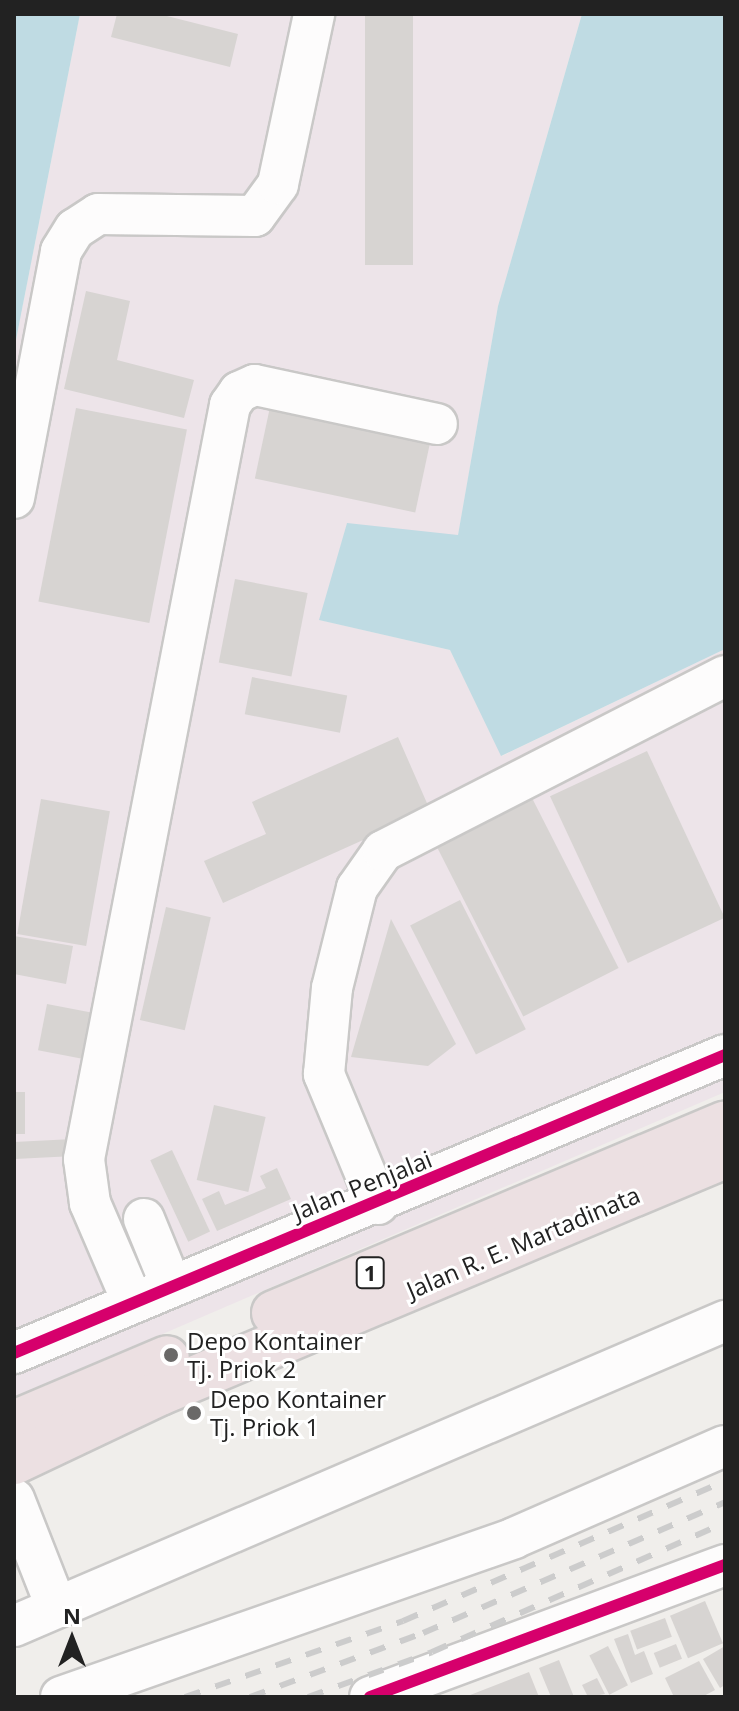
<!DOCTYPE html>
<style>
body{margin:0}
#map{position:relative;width:739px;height:1711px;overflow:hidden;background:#f0eeeb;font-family:"Open Sans",sans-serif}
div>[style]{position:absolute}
.industrial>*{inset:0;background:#ede4e9}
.water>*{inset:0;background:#bfdbe3}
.building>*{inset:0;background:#d7d4d2;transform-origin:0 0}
.roads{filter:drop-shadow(2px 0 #c9c8c7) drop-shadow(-2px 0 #c9c8c7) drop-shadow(0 2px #c9c8c7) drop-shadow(0 -2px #c9c8c7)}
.minor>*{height:40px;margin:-20px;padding:0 20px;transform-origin:20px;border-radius:20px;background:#fdfcfc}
.highway>*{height:44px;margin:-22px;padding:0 22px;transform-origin:22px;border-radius:22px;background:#ece0e2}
.rail>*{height:6px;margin-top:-3px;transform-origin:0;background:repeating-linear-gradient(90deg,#ccc 0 16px,transparent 0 32px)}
.cycleway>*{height:12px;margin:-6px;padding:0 6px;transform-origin:6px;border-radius:6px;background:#d6006c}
.dots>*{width:22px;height:22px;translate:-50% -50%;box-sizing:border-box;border:4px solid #fff;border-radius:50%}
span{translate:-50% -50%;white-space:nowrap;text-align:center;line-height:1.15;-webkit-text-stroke:6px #fff;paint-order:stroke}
.shield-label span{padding:2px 6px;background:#fff;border:2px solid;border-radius:6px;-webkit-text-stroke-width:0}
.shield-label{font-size:22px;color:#222;font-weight:700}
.street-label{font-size:24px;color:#222}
.poi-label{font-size:24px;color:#222}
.left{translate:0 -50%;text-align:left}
.frame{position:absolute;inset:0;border:16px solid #222;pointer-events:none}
.north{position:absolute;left:32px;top:1599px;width:80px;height:80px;-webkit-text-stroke:6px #fff;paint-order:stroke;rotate:0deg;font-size:22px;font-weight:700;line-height:32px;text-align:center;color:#222}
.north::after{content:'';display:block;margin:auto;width:28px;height:36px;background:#222;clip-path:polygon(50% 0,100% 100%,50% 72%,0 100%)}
</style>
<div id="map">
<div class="industrial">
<i style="clip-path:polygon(80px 14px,582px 14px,498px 306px,458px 536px,347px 524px,320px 620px,450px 650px,502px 756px,725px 649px,725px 1092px,14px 1398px,14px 350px)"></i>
</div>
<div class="water">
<i style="clip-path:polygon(14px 14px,80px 14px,14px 350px)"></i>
<i style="clip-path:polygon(582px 14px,725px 14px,725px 649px,501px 756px,450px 650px,319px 620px,347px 523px,458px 535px,498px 306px)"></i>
</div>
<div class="building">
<i style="clip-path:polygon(117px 14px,159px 14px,238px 34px,230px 67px,111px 37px)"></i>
<i style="left:365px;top:14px;width:48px;height:251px"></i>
<i style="clip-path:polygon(86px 291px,130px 301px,117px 360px,194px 380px,184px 418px,64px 389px)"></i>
<i style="left:270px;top:407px;width:164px;height:73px;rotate:12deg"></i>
<i style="left:76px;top:408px;width:113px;height:197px;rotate:11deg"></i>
<i style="left:235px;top:579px;width:74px;height:85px;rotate:11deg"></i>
<i style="left:252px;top:677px;width:97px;height:38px;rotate:11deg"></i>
<i style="clip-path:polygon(398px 737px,430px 810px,223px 903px,204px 861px,266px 834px,252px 802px)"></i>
<i style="left:647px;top:751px;width:184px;height:107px;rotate:65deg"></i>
<i style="left:531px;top:796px;width:193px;height:107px;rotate:63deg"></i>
<i style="left:41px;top:799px;width:70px;height:137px;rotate:10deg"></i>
<i style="left:460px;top:900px;width:145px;height:56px;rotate:63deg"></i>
<i style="left:166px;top:907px;width:46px;height:116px;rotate:13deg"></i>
<i style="clip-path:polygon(391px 919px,456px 1044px,428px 1066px,351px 1057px)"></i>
<i style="clip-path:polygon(14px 936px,73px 946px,66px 984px,14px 974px)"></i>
<i style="left:47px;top:1004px;width:53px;height:47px;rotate:11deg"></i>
<i style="left:14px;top:1092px;width:11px;height:42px"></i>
<i style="left:214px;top:1105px;width:53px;height:77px;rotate:13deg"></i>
<i style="left:73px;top:1139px;width:17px;height:59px;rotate:87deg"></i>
<i style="left:172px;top:1150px;width:90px;height:24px;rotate:65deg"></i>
<i style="clip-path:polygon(277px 1168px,291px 1199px,217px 1231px,202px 1199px,219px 1191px,225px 1205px,266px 1188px,260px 1176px)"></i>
<i style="left:705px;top:1601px;width:46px;height:38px;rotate:67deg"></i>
<i style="left:665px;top:1618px;width:20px;height:37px;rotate:70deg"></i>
<i style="clip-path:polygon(628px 1634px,635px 1655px,644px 1651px,653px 1674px,631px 1683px,614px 1639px)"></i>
<i style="left:676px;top:1644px;width:16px;height:24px;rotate:68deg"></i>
<i style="left:608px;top:1646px;width:44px;height:21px;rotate:63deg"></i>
<i style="clip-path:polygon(725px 1646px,725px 1685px,720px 1688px,703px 1659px)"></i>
<i style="clip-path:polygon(559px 1660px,574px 1697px,551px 1697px,539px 1668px)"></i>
<i style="clip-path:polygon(699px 1661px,715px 1690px,702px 1697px,674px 1697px,665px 1678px)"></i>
<i style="clip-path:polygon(529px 1672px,539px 1697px,465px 1697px)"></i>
<i style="clip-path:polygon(597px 1678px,605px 1694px,588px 1697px,582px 1685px)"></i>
</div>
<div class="roads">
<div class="minor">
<i style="left:14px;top:498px;width:251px;rotate:-79.2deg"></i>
<i style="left:61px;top:251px;width:26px;rotate:-58deg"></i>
<i style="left:75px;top:229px;width:27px;rotate:-33deg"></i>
<i style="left:98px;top:214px;width:157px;rotate:0.7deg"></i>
<i style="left:255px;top:216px;width:39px;rotate:-54deg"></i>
<i style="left:278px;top:184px;width:174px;rotate:-78deg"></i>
<i style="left:378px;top:1204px;width:141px;rotate:-112.6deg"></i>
<i style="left:324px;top:1074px;width:86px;rotate:-84.7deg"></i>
<i style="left:332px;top:988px;width:103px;rotate:-76deg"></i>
<i style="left:357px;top:888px;width:45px;rotate:-54.9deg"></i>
<i style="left:383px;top:851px;width:384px;rotate:-27.1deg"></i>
<i style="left:144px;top:1219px;width:71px;rotate:67.8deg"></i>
<i style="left:133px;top:1303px;width:109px;rotate:-113.3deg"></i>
<i style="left:90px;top:1203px;width:44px;rotate:-97.8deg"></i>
<i style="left:84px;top:1159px;width:768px;rotate:-79.04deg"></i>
<i style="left:230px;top:405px;width:16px;rotate:-55deg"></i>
<i style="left:239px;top:392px;width:17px;rotate:-24deg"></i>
<i style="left:255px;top:385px;width:186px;rotate:12.1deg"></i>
<i style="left:14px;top:1353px;width:771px;rotate:-22.74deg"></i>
<i style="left:14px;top:1499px;width:115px;rotate:68.6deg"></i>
<i style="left:14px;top:1626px;width:774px;rotate:-23.22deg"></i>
<i style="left:61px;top:1697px;width:480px;rotate:-19.3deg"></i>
<i style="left:514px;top:1538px;width:230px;rotate:-23.6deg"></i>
<i style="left:370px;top:1697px;width:379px;rotate:-20.4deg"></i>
</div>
<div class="highway">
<i style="left:274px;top:1313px;width:489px;rotate:-22.8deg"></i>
<i style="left:14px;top:1423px;width:166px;rotate:-23deg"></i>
<i style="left:14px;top:1462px;width:161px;rotate:-25.3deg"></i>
<i style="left:160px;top:1393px;width:613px;rotate:-22.76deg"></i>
</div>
</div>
<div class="rail">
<i style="left:185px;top:1697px;width:231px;rotate:-19.2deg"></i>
<i style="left:403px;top:1621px;width:351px;rotate:-23.5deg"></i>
<i style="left:250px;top:1697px;width:184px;rotate:-20.3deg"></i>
<i style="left:423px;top:1633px;width:329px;rotate:-23.4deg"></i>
<i style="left:308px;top:1697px;width:132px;rotate:-19.9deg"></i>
<i style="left:432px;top:1652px;width:320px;rotate:-23.8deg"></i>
</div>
<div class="cycleway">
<i style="left:14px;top:1353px;width:771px;rotate:-22.74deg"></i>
<i style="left:370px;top:1697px;width:379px;rotate:-20.4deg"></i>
</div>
<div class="dots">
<i style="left:171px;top:1355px;background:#6a6968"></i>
<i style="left:194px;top:1413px;background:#6a6968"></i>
</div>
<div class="shield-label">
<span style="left:370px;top:1273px">1</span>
</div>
<div class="street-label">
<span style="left:362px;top:1185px;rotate:-22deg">Jalan Penjalai</span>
<span style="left:523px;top:1242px;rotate:-23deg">Jalan R. E. Martadinata</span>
</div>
<div class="poi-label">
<span class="left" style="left:187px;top:1355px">Depo Kontainer<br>Tj. Priok 2</span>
<span class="left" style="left:210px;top:1413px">Depo Kontainer<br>Tj. Priok 1</span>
</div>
<div class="frame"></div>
<div class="north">N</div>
</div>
